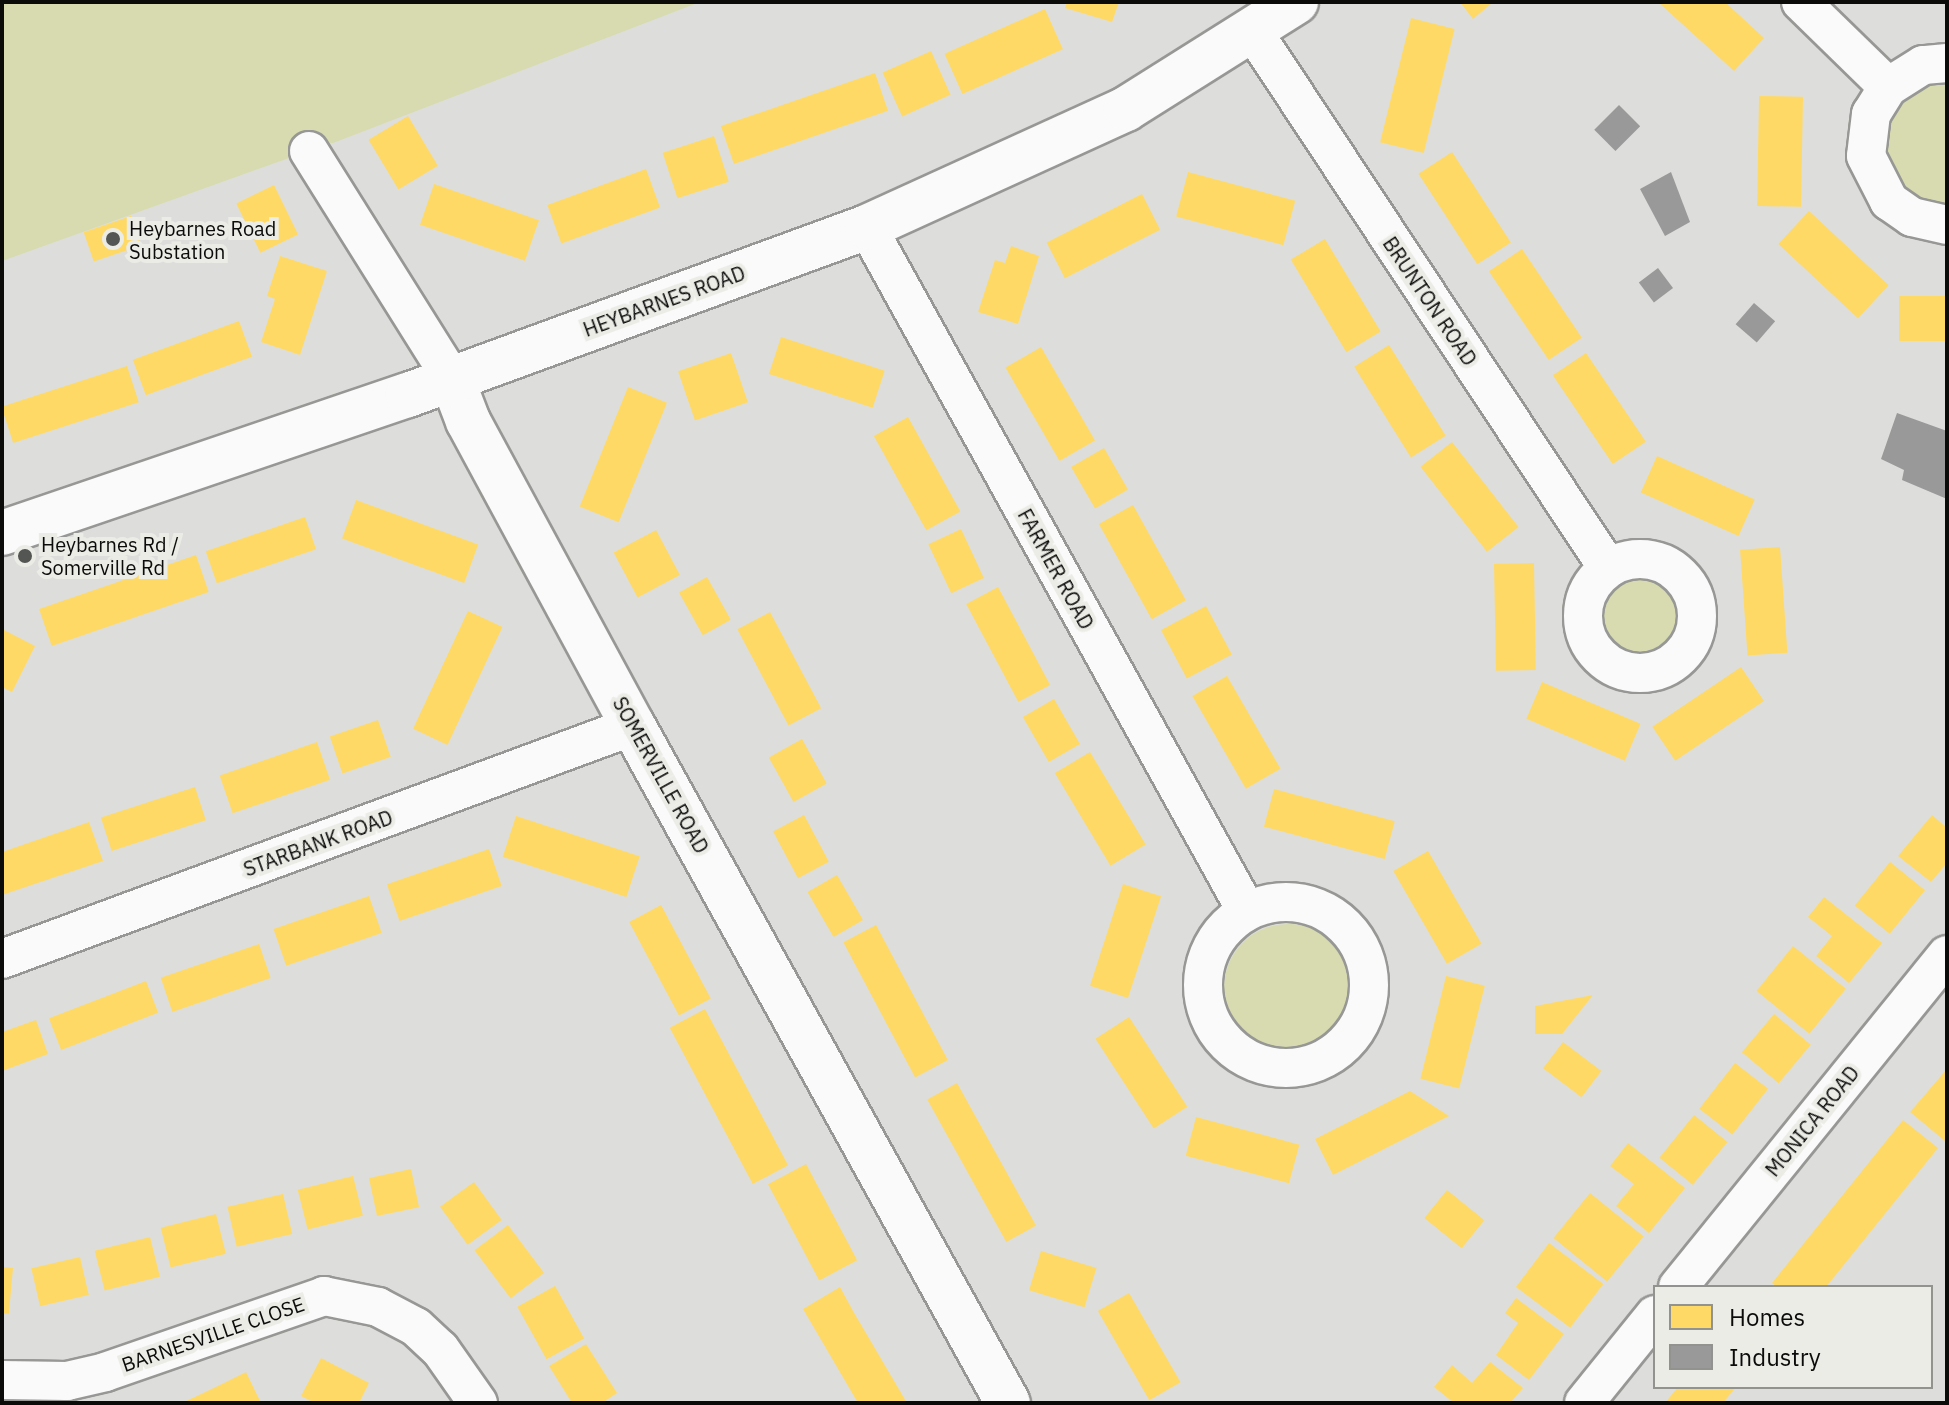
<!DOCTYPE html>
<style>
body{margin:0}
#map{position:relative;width:1949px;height:1405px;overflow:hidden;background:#dddedb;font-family:"IBM Plex Sans",sans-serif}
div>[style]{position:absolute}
.green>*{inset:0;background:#d7dbaf}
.round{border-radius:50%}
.homes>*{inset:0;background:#ffd966;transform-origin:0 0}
.industry>*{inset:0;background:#999;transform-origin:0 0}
.roads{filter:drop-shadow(2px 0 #979795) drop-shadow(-2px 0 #979795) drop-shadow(0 2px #979795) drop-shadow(0 -2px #979795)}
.minor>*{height:38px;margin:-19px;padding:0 19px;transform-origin:19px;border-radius:19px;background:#fafafa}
.minor>.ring{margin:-19px;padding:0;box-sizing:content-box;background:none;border:38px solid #fafafa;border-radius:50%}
.tertiary>*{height:44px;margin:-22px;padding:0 22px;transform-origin:22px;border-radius:22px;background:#fafafa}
.dots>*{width:22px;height:22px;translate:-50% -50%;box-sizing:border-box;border:4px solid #ecece7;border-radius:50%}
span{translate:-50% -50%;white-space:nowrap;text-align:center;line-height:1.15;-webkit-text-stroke:8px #ecece7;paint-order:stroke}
.poi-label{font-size:20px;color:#0b0c0a}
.left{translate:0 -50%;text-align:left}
.street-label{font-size:20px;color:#0b0c0a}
.frame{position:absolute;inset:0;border:4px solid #0b0c0a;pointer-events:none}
.legend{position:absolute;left:1653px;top:1285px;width:280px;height:104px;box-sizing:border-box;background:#ecece7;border:2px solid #92928f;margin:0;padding:10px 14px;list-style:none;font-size:24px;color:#0b0c0a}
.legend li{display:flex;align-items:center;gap:16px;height:40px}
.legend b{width:40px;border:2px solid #92928f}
</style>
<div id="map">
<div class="green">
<i style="clip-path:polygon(2px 2px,700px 2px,333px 143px,307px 141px,289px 158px,2px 261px)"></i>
<i style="clip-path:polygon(1947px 75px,1947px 212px,1921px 207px,1884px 171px,1883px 118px,1898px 96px)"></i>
<i class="round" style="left:1599px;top:574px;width:78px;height:78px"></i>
<i class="round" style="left:1224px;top:924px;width:128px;height:128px"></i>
</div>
<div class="homes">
<i style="clip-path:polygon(1067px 2px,1119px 2px,1112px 22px,1065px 8px)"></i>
<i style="clip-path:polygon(1460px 2px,1493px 2px,1473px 19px)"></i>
<i style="clip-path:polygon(1658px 2px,1725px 2px,1764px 38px,1734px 71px)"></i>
<i style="left:1045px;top:9px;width:44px;height:110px;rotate:66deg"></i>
<i style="left:1411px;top:18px;width:45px;height:128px;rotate:14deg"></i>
<i style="left:931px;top:51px;width:48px;height:53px;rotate:66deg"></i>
<i style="left:875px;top:73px;width:40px;height:163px;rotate:71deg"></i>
<i style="left:1759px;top:96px;width:44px;height:110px;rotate:1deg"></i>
<i style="left:408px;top:116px;width:58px;height:46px;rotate:59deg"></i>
<i style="left:714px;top:136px;width:48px;height:54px;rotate:72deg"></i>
<i style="left:1452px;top:152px;width:108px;height:40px;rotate:57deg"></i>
<i style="left:646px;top:169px;width:41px;height:105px;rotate:70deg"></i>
<i style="left:1188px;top:172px;width:111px;height:46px;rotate:15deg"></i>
<i style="left:434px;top:184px;width:111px;height:43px;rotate:19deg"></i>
<i style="left:274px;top:185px;width:55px;height:42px;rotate:64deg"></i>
<i style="left:1142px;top:194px;width:40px;height:107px;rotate:63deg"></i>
<i style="left:1809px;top:211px;width:109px;height:45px;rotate:43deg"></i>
<i style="left:131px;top:216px;width:31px;height:50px;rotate:71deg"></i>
<i style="left:1325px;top:239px;width:108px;height:40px;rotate:59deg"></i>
<i style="clip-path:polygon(1011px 246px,1039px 256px,1018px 324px,978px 312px,995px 260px,1005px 263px)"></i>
<i style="left:1522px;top:249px;width:107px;height:40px;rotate:56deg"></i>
<i style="clip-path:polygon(280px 256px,327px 271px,300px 355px,261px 342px,275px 299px,267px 296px)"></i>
<i style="left:1947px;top:296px;width:45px;height:48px;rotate:90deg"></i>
<i style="left:239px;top:321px;width:38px;height:113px;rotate:70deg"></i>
<i style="left:781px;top:337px;width:109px;height:39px;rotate:18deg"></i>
<i style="left:1389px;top:345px;width:107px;height:41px;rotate:58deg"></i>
<i style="left:1041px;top:347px;width:108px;height:41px;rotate:60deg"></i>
<i style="left:731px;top:353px;width:52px;height:56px;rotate:71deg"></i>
<i style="left:1586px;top:353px;width:107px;height:40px;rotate:56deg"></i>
<i style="left:127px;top:366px;width:38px;height:132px;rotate:72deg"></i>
<i style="left:628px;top:387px;width:42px;height:129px;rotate:22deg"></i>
<i style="left:908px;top:417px;width:108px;height:39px;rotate:61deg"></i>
<i style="left:1452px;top:442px;width:108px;height:40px;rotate:52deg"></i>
<i style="left:1104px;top:448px;width:48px;height:38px;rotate:60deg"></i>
<i style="left:1657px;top:456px;width:107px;height:40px;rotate:24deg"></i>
<i style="left:356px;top:500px;width:130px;height:41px;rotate:20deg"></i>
<i style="left:1133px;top:505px;width:109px;height:39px;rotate:61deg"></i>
<i style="left:305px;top:517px;width:34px;height:105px;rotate:71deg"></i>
<i style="left:961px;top:529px;width:54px;height:36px;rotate:65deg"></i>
<i style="left:656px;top:530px;width:51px;height:48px;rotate:62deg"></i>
<i style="left:1780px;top:547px;width:106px;height:40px;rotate:86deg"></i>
<i style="left:196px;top:555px;width:39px;height:166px;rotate:71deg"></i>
<i style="left:1534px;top:563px;width:107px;height:40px;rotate:89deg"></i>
<i style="left:707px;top:577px;width:49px;height:32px;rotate:61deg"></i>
<i style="left:998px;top:587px;width:111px;height:36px;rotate:62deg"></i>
<i style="left:1206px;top:606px;width:55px;height:51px;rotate:62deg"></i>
<i style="left:468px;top:611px;width:38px;height:130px;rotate:25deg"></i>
<i style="left:770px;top:612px;width:109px;height:37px;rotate:62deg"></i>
<i style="clip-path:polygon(2px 629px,35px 646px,12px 692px,2px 687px)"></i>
<i style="left:1741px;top:667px;width:41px;height:107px;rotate:56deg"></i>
<i style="left:1227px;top:676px;width:107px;height:40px;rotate:60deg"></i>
<i style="left:1542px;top:682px;width:107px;height:40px;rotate:23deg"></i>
<i style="left:1054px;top:699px;width:52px;height:36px;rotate:60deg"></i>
<i style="left:378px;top:720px;width:39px;height:51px;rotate:71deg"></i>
<i style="left:802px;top:739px;width:51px;height:38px;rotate:61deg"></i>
<i style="left:317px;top:742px;width:40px;height:103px;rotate:71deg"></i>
<i style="left:1090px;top:752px;width:108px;height:41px;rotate:59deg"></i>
<i style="left:195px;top:787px;width:35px;height:99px;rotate:72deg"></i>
<i style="left:1274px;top:789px;width:125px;height:39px;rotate:15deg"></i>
<i style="left:804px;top:815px;width:53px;height:35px;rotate:62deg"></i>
<i style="clip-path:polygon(1932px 815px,1947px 828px,1947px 863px,1931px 882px,1898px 856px)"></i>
<i style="left:516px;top:816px;width:130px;height:43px;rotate:18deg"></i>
<i style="clip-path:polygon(89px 822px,103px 861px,2px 895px,2px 852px)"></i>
<i style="left:489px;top:849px;width:39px;height:108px;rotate:71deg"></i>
<i style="left:1428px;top:851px;width:107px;height:40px;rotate:60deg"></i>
<i style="left:1890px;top:862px;width:45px;height:56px;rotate:39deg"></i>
<i style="left:837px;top:875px;width:52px;height:34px;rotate:60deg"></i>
<i style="left:1123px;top:884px;width:40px;height:107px;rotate:18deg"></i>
<i style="left:369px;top:896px;width:39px;height:101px;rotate:71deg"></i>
<i style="clip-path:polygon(1824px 897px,1882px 943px,1849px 983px,1816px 956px,1832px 936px,1808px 917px)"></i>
<i style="left:661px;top:905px;width:106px;height:36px;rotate:62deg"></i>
<i style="left:876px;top:925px;width:153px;height:37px;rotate:62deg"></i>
<i style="left:259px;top:944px;width:36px;height:104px;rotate:71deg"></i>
<i style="left:1793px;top:946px;width:68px;height:58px;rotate:39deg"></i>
<i style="left:1446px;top:976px;width:40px;height:106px;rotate:14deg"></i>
<i style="left:146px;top:981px;width:34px;height:104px;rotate:69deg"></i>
<i style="clip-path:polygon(1593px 995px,1562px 1034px,1535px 1034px,1535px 1006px)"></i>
<i style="left:705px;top:1009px;width:177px;height:40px;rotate:62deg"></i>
<i style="left:1774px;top:1014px;width:48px;height:50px;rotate:40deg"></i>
<i style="left:1129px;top:1017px;width:107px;height:40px;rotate:57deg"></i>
<i style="clip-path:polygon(36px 1020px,48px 1054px,2px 1071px,2px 1032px)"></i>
<i style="left:1563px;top:1042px;width:48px;height:33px;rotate:37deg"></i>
<i style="left:1735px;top:1063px;width:42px;height:58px;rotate:38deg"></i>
<i style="clip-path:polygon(1947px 1069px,1947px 1138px,1945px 1141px,1910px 1112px)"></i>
<i style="left:957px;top:1083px;width:163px;height:34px;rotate:61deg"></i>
<i style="clip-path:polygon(1410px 1091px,1449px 1116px,1333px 1175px,1315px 1139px)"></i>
<i style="left:1694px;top:1115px;width:43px;height:55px;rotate:39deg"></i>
<i style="left:1196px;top:1117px;width:107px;height:40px;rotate:15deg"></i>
<i style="clip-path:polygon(1903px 1120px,1938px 1148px,1826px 1287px,1777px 1287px,1772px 1283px)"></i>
<i style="clip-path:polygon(1628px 1143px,1685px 1188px,1649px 1233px,1616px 1206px,1634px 1184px,1610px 1166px)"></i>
<i style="left:806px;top:1164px;width:109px;height:43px;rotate:62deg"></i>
<i style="left:411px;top:1169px;width:39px;height:43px;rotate:78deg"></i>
<i style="left:353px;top:1176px;width:41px;height:57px;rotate:76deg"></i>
<i style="left:474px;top:1182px;width:47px;height:42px;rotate:54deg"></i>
<i style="left:1447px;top:1190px;width:48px;height:36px;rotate:39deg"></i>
<i style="left:1590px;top:1193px;width:69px;height:58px;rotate:39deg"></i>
<i style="left:283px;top:1194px;width:41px;height:57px;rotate:77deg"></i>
<i style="left:216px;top:1214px;width:41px;height:57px;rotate:76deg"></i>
<i style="left:508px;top:1225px;width:60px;height:42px;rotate:53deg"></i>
<i style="left:150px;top:1237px;width:41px;height:57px;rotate:76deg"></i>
<i style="left:1549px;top:1243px;width:68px;height:55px;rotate:37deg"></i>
<i style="left:1041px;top:1251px;width:58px;height:41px;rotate:17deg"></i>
<i style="left:80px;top:1257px;width:39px;height:50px;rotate:77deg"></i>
<i style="left:2px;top:1267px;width:11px;height:46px;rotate:5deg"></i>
<i style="left:555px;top:1286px;width:60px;height:43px;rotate:61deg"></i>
<i style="clip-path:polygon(840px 1287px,853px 1311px,907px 1403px,858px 1403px,803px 1309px)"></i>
<i style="left:1129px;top:1293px;width:103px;height:36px;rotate:60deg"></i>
<i style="clip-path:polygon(1516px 1298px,1564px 1334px,1529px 1380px,1496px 1355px,1518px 1323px,1505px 1313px)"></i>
<i style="clip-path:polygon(586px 1344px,617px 1393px,602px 1403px,572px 1403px,549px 1366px)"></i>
<i style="clip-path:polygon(321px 1358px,369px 1383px,359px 1403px,315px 1403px,301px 1396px)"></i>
<i style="clip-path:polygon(1490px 1362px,1523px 1388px,1510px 1403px,1454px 1403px,1434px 1387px,1452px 1365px,1472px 1383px)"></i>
<i style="clip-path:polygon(246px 1372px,261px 1403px,182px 1403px,220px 1385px)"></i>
<i style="clip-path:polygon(1678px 1387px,1736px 1387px,1723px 1403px,1665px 1403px)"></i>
</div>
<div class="industry">
<i style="left:1619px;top:105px;width:30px;height:35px;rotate:45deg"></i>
<i style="clip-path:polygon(1671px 172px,1690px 222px,1665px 236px,1640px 189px)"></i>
<i style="left:1658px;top:268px;width:25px;height:24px;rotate:53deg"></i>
<i style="left:1754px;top:303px;width:28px;height:28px;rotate:41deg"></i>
<i style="clip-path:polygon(1897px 413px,1947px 431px,1947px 499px,1902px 480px,1904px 470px,1881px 459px)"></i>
</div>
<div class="roads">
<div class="minor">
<i style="left:1801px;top:2px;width:122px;rotate:44.3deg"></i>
<i style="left:1254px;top:33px;width:642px;rotate:56.51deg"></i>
<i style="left:1947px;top:63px;width:24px;rotate:175deg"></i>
<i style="left:1923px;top:65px;width:41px;rotate:147.8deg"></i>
<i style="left:1888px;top:87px;width:32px;rotate:122deg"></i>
<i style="left:1871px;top:114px;width:42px;rotate:96.8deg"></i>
<i style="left:1866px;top:156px;width:51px;rotate:62.9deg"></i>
<i style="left:1889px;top:201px;width:28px;rotate:35deg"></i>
<i style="left:1912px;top:217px;width:36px;rotate:13deg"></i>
<i style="left:309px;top:151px;width:269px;rotate:57.9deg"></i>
<i style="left:867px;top:227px;width:781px;rotate:60.97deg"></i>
<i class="ring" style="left:1583px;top:559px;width:76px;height:76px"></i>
<i class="ring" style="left:1203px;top:902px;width:128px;height:128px"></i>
<i style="left:2px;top:959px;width:673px;rotate:-20.27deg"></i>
<i style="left:1678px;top:1287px;width:427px;rotate:-51deg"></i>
<i style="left:2px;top:1380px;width:65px;rotate:0.9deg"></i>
<i style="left:67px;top:1381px;width:39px;rotate:-13deg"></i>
<i style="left:105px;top:1372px;width:232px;rotate:-19.1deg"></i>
<i style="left:324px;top:1296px;width:55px;rotate:11.5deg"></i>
<i style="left:378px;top:1307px;width:43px;rotate:27.8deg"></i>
<i style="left:416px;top:1327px;width:33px;rotate:43deg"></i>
<i style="left:440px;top:1349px;width:66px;rotate:54.9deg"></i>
<i style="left:1584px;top:1403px;width:113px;rotate:-51.1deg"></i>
</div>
<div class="tertiary">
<i style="left:452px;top:379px;width:45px;rotate:69.1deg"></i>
<i style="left:468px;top:421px;width:347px;rotate:61.6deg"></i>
<i style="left:633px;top:726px;width:774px;rotate:61.02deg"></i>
<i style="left:2px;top:533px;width:429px;rotate:-18.8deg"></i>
<i style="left:408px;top:395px;width:489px;rotate:-20.1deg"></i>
<i style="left:867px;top:227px;width:285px;rotate:-24.5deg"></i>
<i style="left:1126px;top:109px;width:201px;rotate:-32.2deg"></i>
</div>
</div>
<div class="dots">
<i style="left:113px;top:239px;background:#545653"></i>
<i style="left:25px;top:556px;background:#545653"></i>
</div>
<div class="poi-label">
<span class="left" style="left:129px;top:240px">Heybarnes Road<br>Substation</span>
<span class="left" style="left:41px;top:556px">Heybarnes Rd /<br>Somerville Rd</span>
</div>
<div class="street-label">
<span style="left:664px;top:301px;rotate:-20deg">HEYBARNES ROAD</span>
<span style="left:1430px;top:301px;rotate:56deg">BRUNTON ROAD</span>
<span style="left:1056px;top:569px;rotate:61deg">FARMER ROAD</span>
<span style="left:661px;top:775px;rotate:61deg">SOMERVILLE ROAD</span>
<span style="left:318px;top:843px;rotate:-20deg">STARBANK ROAD</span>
<span style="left:1812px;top:1121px;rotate:-51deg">MONICA ROAD</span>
<span style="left:213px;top:1334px;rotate:-19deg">BARNESVILLE CLOSE</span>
</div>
<div class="frame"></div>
<ul class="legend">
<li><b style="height:22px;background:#ffd966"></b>Homes</li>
<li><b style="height:22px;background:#999"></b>Industry</li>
</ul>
</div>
